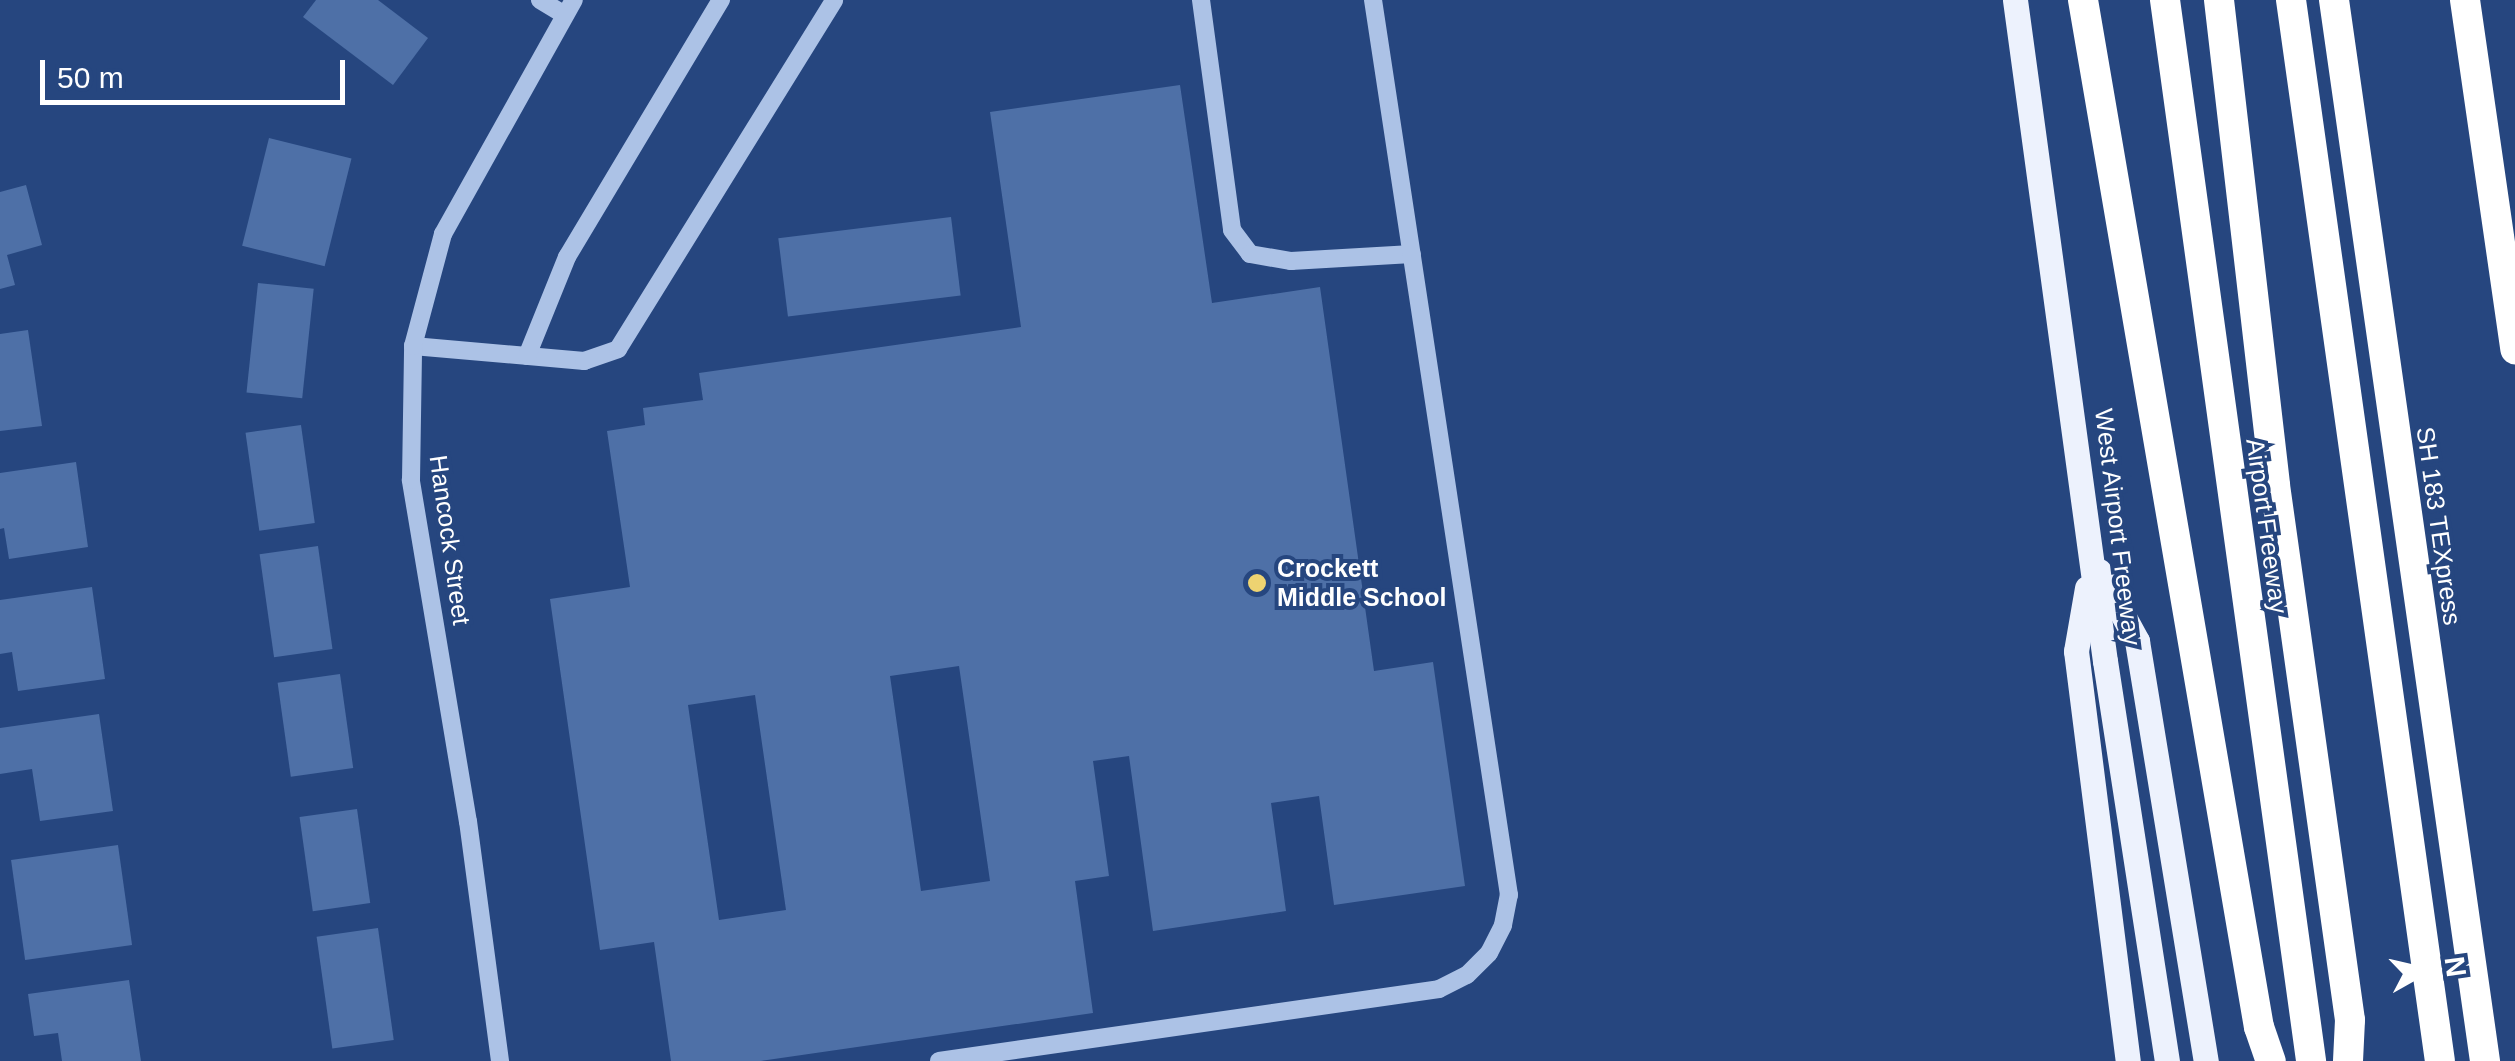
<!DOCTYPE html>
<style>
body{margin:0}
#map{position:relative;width:2515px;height:1061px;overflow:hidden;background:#26467f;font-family:Arial,sans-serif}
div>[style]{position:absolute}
.building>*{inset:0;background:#4e70a7;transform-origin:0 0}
.minor>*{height:18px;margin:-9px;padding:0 9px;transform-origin:9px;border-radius:9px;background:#acc2e6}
.major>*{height:25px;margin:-12.5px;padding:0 12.5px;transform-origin:12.5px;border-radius:12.5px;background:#edf2fd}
.highway>*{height:30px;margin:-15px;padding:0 15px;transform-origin:15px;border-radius:15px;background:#fff}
.dots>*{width:28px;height:28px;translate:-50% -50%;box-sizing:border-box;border:5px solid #26467f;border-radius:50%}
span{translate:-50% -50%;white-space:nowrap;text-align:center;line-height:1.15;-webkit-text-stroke:8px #26467f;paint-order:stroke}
.street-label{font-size:25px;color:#fff}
.poi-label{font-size:25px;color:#fff;font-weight:700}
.left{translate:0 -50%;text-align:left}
.north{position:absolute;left:2375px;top:921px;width:100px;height:100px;-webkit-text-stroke:8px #26467f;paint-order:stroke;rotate:82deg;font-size:28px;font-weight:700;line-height:40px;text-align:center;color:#fff}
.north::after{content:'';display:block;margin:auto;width:35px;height:45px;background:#fff;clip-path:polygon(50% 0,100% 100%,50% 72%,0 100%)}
.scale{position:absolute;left:40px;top:60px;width:305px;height:45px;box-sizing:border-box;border:5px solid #fff;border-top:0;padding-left:12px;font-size:30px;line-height:35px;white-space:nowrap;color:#fff;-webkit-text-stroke:8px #26467f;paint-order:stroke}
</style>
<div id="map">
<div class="building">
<i style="clip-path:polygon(316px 0,378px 0,428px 38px,393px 85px,303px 17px)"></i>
<i style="clip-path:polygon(evenodd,1180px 85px,1212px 303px,1320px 287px,1374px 671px,1433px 662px,1465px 886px,1334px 905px,1319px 796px,1271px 803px,1286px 911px,1153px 931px,1129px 756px,1093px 761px,1109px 876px,1075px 881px,1093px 1013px,761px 1061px,671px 1061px,654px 942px,600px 950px,550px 599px,630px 587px,607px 431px,645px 425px,643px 408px,703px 400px,699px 373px,1021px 327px,990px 112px,1180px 85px,959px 666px,990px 881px,921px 891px,890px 676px,959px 666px,1180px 85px,755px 695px,786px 910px,719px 920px,688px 705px,755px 695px)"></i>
<i style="left:269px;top:138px;width:85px;height:111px;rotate:14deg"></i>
<i style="clip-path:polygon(26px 185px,42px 245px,7px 255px,15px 285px,0 289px,0 192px)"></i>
<i style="left:951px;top:217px;width:79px;height:174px;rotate:83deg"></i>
<i style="left:258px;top:283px;width:56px;height:110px;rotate:6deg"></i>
<i style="clip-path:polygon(28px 330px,42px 426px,0 431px,0 334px)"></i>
<i style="left:301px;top:425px;width:99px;height:56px;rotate:82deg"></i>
<i style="clip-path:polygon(76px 462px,88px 547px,9px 559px,4px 528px,0 529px,0 473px)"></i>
<i style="left:318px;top:546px;width:104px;height:59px;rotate:82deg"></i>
<i style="clip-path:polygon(92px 587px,105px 679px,18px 691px,12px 652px,0 654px,0 600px)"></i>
<i style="left:340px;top:674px;width:95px;height:63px;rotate:82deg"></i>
<i style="clip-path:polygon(99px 714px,113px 811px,40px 821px,32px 769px,0 774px,0 728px)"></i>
<i style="left:357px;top:809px;width:95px;height:58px;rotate:82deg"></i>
<i style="left:118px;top:845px;width:101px;height:108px;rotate:82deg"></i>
<i style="left:378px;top:928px;width:113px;height:62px;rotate:82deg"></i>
<i style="clip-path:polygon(129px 980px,141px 1061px,62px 1061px,58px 1033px,34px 1036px,28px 994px)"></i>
</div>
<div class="minor">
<i style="left:540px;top:0;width:29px;rotate:31deg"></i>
<i style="left:1201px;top:0;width:232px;rotate:82.3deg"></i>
<i style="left:1232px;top:230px;width:30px;rotate:53deg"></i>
<i style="left:1250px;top:254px;width:42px;rotate:9.7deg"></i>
<i style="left:1291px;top:261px;width:121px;rotate:-3.3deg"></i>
<i style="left:413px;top:346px;width:172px;rotate:5deg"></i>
<i style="left:584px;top:361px;width:36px;rotate:-19deg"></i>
<i style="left:618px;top:349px;width:410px;rotate:-58.2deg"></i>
<i style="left:527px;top:356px;width:107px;rotate:-68deg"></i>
<i style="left:567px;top:257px;width:300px;rotate:-59.1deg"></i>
<i style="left:500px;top:1061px;width:241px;rotate:-97.6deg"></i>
<i style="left:468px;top:822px;width:347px;rotate:-99.5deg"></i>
<i style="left:411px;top:480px;width:134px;rotate:-89.1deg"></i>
<i style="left:413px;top:346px;width:116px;rotate:-75deg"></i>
<i style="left:443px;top:234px;width:268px;rotate:-60.8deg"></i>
<i style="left:939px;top:1061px;width:505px;rotate:-8.19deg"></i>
<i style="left:1439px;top:989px;width:31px;rotate:-27deg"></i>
<i style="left:1467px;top:975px;width:31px;rotate:-45deg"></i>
<i style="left:1489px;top:953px;width:31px;rotate:-63deg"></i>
<i style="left:1503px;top:925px;width:31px;rotate:-79deg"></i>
<i style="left:1509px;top:895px;width:905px;rotate:-98.64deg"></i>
</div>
<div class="major">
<i style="left:2015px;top:0;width:667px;rotate:82.25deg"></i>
<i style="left:2105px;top:661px;width:405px;rotate:81.2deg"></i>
<i style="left:2099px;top:571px;width:80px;rotate:61.5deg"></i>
<i style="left:2137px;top:641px;width:426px;rotate:80.7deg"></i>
<i style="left:2087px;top:588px;width:64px;rotate:99.9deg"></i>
<i style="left:2076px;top:651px;width:413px;rotate:82.8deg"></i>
</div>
<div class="highway">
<i style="left:2083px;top:0;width:1042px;rotate:80.28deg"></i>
<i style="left:2259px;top:1027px;width:36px;rotate:71deg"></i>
<i style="left:2165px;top:0;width:1071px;rotate:82.16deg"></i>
<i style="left:2219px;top:0;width:488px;rotate:83.4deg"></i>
<i style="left:2275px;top:485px;width:540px;rotate:82.02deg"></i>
<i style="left:2350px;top:1020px;width:41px;rotate:92.8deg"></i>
<i style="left:2291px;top:0;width:1071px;rotate:82.01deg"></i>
<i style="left:2334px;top:0;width:1072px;rotate:81.9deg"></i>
<i style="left:2465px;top:0;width:353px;rotate:81.8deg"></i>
</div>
<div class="dots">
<i style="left:1257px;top:583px;background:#eed371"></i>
</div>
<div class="street-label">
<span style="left:2267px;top:526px;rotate:82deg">Airport Freeway</span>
<span style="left:2439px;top:526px;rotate:82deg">SH 183 TEXpress</span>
<span style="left:2118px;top:527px;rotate:83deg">West Airport Freeway</span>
<span style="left:450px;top:540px;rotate:82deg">Hancock Street</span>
</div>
<div class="poi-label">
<span class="left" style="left:1277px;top:583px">Crockett<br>Middle School</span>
</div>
<div class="north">N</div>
<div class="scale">50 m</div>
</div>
